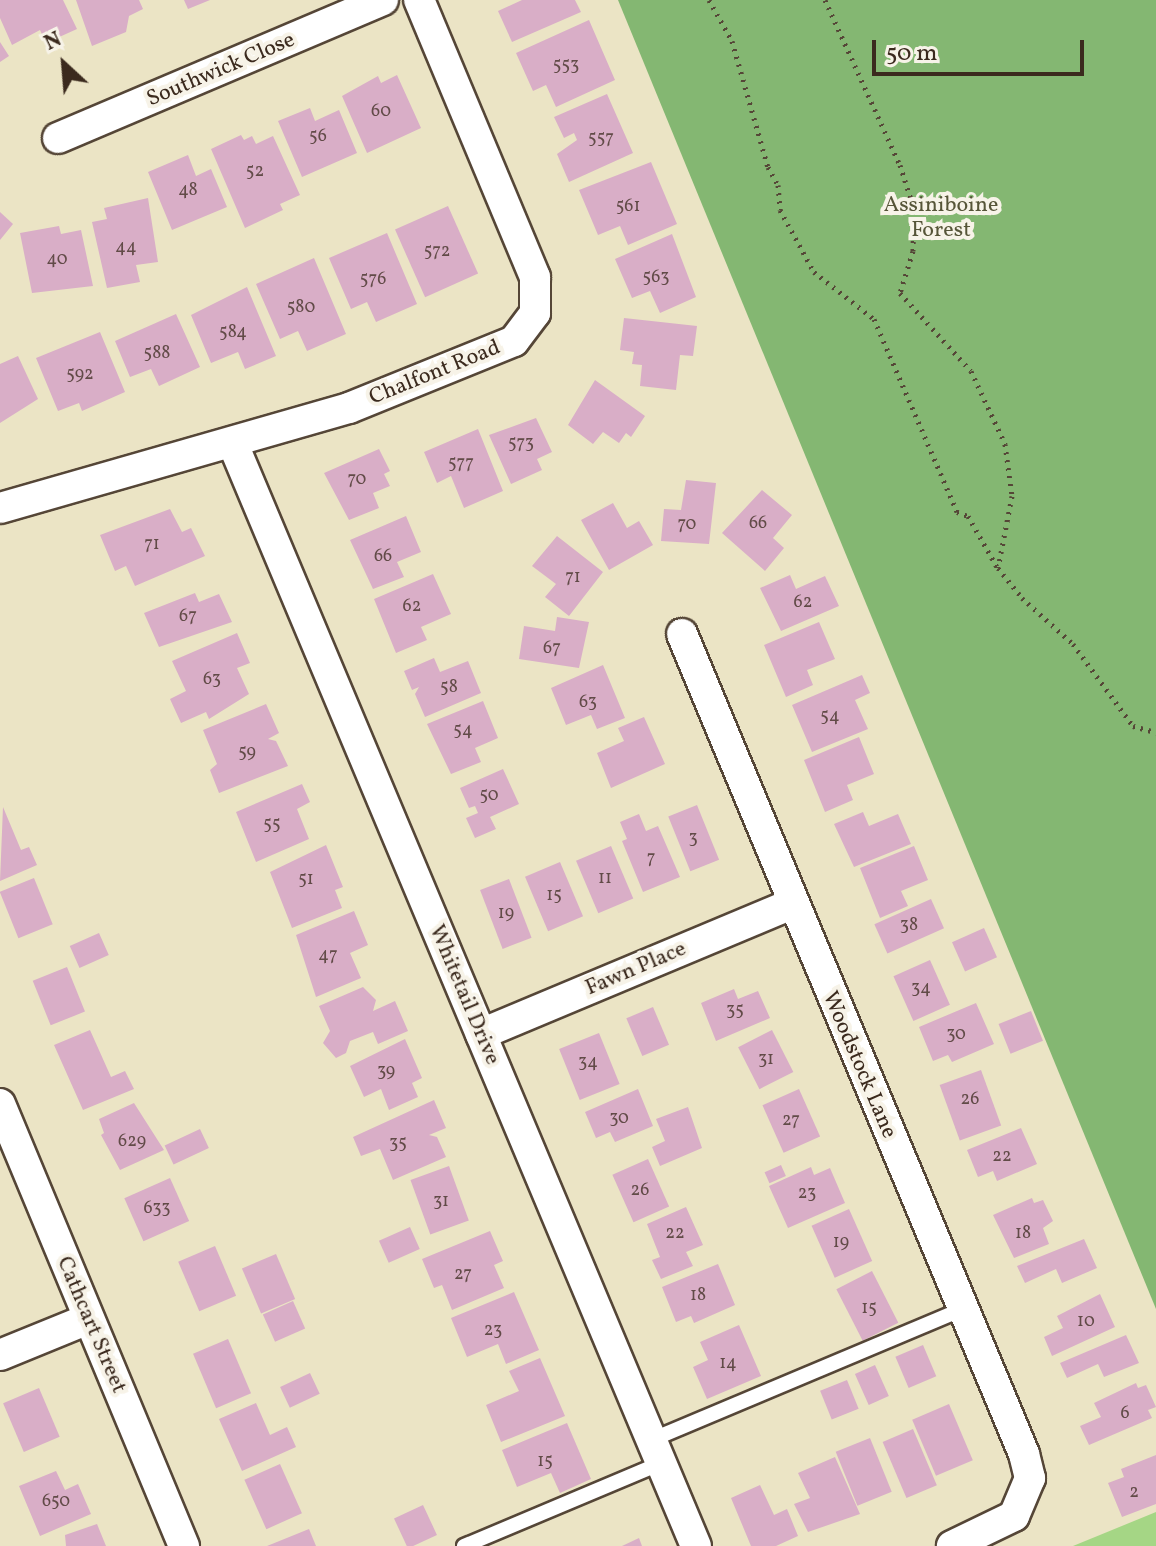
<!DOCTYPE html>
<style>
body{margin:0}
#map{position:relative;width:1156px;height:1546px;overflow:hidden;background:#ebe4c5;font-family:Vollkorn,serif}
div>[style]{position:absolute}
.green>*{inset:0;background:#a5d685}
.forest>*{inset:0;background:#84b772}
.building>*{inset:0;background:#d9aec7;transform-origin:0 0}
.path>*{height:5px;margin-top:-2.5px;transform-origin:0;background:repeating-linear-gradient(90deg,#554637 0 2px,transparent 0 8px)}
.roads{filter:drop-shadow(2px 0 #554637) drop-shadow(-2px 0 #554637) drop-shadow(0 2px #554637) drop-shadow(0 -2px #554637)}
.service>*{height:14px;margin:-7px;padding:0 7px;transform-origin:7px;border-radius:7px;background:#fff}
.minor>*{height:30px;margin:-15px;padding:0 15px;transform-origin:15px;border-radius:15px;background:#fff}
span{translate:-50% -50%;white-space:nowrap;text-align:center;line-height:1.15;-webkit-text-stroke:8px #f7f3e8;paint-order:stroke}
.number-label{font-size:18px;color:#624b48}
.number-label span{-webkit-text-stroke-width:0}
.street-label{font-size:22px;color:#3b2a1e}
.park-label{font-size:22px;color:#565538}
.north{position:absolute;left:24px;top:24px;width:80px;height:80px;-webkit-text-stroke:6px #f7f3e8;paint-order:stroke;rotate:334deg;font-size:22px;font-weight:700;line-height:32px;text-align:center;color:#3b2a1e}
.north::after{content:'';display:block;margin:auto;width:28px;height:36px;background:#3b2a1e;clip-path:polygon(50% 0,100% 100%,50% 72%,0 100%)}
.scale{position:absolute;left:872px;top:40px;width:212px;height:36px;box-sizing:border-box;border:4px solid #3b2a1e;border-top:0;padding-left:10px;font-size:24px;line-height:28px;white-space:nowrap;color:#3b2a1e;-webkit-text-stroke:6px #f7f3e8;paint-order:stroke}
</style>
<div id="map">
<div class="green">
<i style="clip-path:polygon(1156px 1512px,1156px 1546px,1073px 1546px)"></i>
</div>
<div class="forest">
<i style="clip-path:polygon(618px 0,1156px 0,1156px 1309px)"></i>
</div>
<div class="building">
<i style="clip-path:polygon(0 0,63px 0,77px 29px,46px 43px,40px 30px,12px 45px,0 18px)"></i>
<i style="clip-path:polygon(76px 0,139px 0,143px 9px,129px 16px,126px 32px,92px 46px)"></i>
<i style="clip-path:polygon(184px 0,210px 0,188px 9px)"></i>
<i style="clip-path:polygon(522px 0,575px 0,581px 12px,512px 42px,498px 11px)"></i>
<i style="clip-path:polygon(589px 20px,615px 80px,556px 107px,546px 85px,533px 91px,516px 53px)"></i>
<i style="clip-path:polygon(0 42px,9px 56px,0 62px)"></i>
<i style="clip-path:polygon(397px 75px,421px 128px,367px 153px,342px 96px,378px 76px,381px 83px)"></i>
<i style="clip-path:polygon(607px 94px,633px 153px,569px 182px,557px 154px,577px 140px,574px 133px,564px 138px,554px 117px)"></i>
<i style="clip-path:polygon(310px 108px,315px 121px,339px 110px,357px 153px,302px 177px,278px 121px)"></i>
<i style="clip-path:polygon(241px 135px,244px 140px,252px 136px,256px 144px,273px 136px,300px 195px,280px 204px,283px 210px,245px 228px,211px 149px)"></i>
<i style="clip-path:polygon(188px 155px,196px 176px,211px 169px,227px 207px,172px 230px,148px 172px)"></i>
<i style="clip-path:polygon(651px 162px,677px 224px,628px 245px,620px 226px,598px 235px,579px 190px)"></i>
<i style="clip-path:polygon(148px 198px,158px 262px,136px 265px,140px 282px,107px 288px,92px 222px,107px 219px,104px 208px)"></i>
<i style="left:448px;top:206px;width:74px;height:58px;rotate:66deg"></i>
<i style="clip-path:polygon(0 212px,13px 224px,0 240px)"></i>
<i style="clip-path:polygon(59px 226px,61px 234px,81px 230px,93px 286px,32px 293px,20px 233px)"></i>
<i style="clip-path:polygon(387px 233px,417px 304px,376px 322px,367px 302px,351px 309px,329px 258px)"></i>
<i style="clip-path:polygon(672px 234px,696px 297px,660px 313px,650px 291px,632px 298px,615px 259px)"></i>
<i style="clip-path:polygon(314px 258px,346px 334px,307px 351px,298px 331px,280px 339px,256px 284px)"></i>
<i style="clip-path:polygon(247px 287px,276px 356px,245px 369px,238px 352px,211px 363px,191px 315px)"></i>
<i style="clip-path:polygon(176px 314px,200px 367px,159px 386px,151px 369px,130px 377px,115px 341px)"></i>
<i style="clip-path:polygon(624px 318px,697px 326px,693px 356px,680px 355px,676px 390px,640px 386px,642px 365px,632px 364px,634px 352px,620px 350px)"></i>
<i style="clip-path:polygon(100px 332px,125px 392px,82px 411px,79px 403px,58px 411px,36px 358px)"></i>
<i style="clip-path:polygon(18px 356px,38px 399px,0 423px,0 364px)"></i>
<i style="clip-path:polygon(595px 380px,645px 416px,631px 437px,626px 433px,619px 443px,603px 432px,593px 444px,568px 425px)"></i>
<i style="clip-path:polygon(536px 418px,552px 452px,537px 459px,542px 470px,511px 484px,489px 435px)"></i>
<i style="clip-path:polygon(478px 429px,503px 491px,464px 508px,451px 476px,437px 483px,424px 452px)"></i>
<i style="clip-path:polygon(379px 449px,390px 471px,384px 474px,390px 486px,373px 493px,379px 508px,349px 520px,324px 473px)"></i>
<i style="clip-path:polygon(686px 480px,716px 483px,709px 544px,661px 541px,664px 509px,681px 510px)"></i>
<i style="clip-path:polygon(762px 490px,792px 515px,773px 538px,784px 548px,765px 571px,722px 533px)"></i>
<i style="clip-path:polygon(613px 503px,627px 528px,639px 521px,653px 545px,609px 570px,581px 520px)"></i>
<i style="clip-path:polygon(170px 509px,182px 532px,191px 528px,205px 556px,135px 586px,126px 566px,115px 571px,100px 535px)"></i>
<i style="clip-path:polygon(406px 516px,421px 552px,397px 562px,404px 577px,373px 589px,350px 540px)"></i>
<i style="clip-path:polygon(557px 536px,603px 572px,569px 616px,545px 597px,556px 584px,532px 566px)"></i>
<i style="clip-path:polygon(433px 574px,451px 614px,421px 627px,427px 640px,396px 653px,374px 599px)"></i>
<i style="clip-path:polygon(790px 575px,796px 589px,825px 576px,839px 606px,781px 631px,760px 588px)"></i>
<i style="clip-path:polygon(195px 593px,199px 602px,219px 594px,232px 622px,159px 647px,144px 613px)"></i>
<i style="clip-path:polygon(557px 617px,589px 622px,579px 668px,519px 659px,524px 626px,555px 631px)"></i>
<i style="clip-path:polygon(819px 622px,835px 659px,807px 670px,813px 685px,786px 697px,764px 645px)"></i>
<i style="clip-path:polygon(237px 633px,250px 663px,237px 668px,249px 694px,209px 719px,206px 712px,181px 723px,170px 699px,186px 691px,172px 661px)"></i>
<i style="clip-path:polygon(434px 658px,440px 672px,468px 661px,481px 693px,425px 717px,415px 694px,419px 687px,412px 690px,404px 671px)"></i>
<i style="clip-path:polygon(603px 665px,625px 718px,597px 729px,591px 715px,566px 725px,551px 688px)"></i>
<i style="clip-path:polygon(862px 675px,870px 693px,855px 700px,868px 729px,812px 752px,792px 705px)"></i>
<i style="clip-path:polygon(483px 701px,498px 738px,475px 748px,481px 762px,451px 774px,427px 724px)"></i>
<i style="clip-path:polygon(266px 704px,279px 733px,268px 739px,276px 741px,288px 766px,219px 793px,210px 770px,217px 764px,203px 730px)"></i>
<i style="clip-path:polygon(644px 717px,665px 764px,611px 788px,597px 753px,624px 741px,618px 728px)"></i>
<i style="clip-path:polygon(859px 737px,874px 774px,847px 785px,853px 800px,825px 812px,804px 760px)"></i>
<i style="clip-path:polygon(503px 769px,519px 804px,490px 817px,496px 829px,475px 838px,466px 818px,478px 813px,475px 806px,469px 808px,460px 788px)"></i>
<i style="clip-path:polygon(302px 784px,310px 802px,297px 809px,309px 839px,256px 862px,236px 812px)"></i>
<i style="left:697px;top:805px;width:59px;height:31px;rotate:68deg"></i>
<i style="clip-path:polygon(3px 807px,21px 850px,29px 847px,37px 865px,0 881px)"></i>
<i style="clip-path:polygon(863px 812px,869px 826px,898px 814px,911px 844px,854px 867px,834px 824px)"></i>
<i style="clip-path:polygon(639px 814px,646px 831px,658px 826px,680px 877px,643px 892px,622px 841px,627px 839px,620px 822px)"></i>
<i style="clip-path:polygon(326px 845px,343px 887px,335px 890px,342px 908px,292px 928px,270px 872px)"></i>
<i style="left:611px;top:846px;width:57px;height:38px;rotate:67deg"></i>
<i style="clip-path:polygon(914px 846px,928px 880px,901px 891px,908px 906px,880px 918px,860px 868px)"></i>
<i style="left:560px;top:862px;width:59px;height:38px;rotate:67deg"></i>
<i style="left:34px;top:878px;width:50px;height:37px;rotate:68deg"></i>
<i style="left:509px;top:879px;width:63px;height:31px;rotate:69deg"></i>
<i style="left:931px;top:899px;width:32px;height:62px;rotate:66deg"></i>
<i style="clip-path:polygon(354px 911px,368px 945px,350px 953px,361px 978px,316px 997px,296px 935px)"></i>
<i style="left:984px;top:928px;width:32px;height:35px;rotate:66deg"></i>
<i style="left:99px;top:933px;width:24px;height:32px;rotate:66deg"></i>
<i style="left:930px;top:960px;width:49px;height:40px;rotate:66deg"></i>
<i style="left:67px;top:967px;width:48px;height:37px;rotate:68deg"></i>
<i style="clip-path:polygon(363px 987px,376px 1000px,373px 1011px,395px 1001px,408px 1031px,378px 1044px,373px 1032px,350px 1041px,346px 1053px,336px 1058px,323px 1043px,330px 1031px,319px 1006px)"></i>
<i style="clip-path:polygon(734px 989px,738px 999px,758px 991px,770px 1018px,716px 1041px,701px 1003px)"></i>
<i style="clip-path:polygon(976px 1003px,994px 1044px,952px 1062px,948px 1055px,933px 1061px,919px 1027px)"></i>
<i style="left:653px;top:1007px;width:41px;height:29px;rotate:67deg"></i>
<i style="left:1031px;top:1011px;width:32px;height:35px;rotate:68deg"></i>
<i style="clip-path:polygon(90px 1030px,111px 1077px,125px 1071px,134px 1089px,83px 1110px,54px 1045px)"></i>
<i style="left:772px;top:1030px;width:47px;height:38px;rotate:63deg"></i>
<i style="left:599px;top:1033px;width:55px;height:43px;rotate:68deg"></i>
<i style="clip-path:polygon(405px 1039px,422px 1078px,412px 1083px,418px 1097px,389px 1110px,381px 1089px,364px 1097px,350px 1066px)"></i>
<i style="left:981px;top:1070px;width:59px;height:44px;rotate:70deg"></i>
<i style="clip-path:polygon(638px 1089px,653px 1126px,615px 1142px,610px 1132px,596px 1138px,585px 1112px)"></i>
<i style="left:799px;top:1089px;width:52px;height:40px;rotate:66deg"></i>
<i style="clip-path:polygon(434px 1100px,446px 1128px,429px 1135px,437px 1137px,446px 1157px,393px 1180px,380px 1149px,361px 1156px,353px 1137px)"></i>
<i style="clip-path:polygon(134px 1103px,164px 1150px,120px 1170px,101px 1135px,104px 1133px,99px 1119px)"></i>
<i style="clip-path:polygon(688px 1107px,702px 1148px,660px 1166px,652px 1147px,665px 1141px,656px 1119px)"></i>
<i style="clip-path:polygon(1021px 1128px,1037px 1164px,997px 1181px,993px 1171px,978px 1177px,967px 1150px)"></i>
<i style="left:200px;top:1129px;width:21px;height:39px;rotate:65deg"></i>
<i style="left:648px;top:1159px;width:52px;height:39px;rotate:66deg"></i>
<i style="left:781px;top:1165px;width:12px;height:18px;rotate:66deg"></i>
<i style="left:449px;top:1166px;width:58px;height:41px;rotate:70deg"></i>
<i style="clip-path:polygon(811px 1167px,814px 1175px,830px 1168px,845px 1203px,788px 1228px,769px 1186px)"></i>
<i style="left:170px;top:1178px;width:47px;height:50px;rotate:66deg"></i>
<i style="clip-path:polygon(1032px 1198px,1034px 1203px,1043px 1200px,1053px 1221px,1043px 1228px,1049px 1244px,1014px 1258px,993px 1215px)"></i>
<i style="clip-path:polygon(686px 1207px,703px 1245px,686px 1252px,693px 1266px,661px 1279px,652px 1260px,660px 1257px,647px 1224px)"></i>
<i style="left:849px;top:1209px;width:57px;height:41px;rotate:66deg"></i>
<i style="left:410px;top:1227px;width:24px;height:34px;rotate:66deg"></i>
<i style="clip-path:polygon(490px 1231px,503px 1261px,494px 1265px,504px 1288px,452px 1310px,442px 1285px,434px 1288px,422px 1259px)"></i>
<i style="clip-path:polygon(1084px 1239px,1097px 1268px,1062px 1283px,1056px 1269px,1025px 1283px,1017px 1266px)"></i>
<i style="left:215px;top:1246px;width:54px;height:40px;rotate:67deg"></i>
<i style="left:276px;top:1254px;width:49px;height:37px;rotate:67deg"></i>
<i style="clip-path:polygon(718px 1264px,735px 1305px,694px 1323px,691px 1316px,676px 1322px,662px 1287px)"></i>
<i style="left:872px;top:1271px;width:58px;height:40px;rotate:63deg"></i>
<i style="clip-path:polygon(514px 1292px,539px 1350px,506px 1364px,498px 1344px,467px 1357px,451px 1318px)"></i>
<i style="clip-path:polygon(1100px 1294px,1115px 1327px,1052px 1356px,1044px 1337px,1063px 1328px,1057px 1316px)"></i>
<i style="left:293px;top:1301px;width:30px;height:33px;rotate:66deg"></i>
<i style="clip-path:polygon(739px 1325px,761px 1376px,707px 1399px,693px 1367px,708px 1360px,700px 1342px)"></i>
<i style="clip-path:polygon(1126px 1335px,1139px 1363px,1104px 1377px,1098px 1364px,1067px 1378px,1060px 1363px)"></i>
<i style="left:228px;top:1339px;width:59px;height:38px;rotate:67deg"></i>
<i style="left:923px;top:1345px;width:34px;height:30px;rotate:67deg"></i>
<i style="clip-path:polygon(540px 1358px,565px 1416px,501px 1442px,486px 1405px,519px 1391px,509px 1371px)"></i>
<i style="left:875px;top:1365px;width:34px;height:22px;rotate:66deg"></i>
<i style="left:310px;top:1373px;width:23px;height:33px;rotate:65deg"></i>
<i style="left:847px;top:1380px;width:31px;height:29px;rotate:68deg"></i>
<i style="clip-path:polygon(1136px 1383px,1138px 1388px,1146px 1385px,1156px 1407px,1148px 1410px,1152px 1418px,1089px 1445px,1080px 1426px,1101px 1417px,1094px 1403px)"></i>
<i style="left:39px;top:1388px;width:53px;height:39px;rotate:67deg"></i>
<i style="clip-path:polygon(256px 1403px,270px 1435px,287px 1427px,296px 1447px,242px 1471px,219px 1419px)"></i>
<i style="left:949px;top:1404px;width:61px;height:40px;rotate:67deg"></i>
<i style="clip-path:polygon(567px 1423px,591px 1479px,560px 1493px,551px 1473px,517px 1487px,502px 1450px)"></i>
<i style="left:913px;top:1429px;width:61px;height:33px;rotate:67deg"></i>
<i style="left:870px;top:1438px;width:58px;height:37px;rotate:68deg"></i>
<i style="clip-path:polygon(1156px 1455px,1156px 1504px,1122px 1517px,1108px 1483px,1124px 1477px,1121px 1469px)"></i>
<i style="clip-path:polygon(835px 1457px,860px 1514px,808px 1532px,794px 1504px,810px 1498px,798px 1473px)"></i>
<i style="left:280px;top:1464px;width:54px;height:39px;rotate:66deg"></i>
<i style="clip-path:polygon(56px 1471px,65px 1490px,78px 1484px,91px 1514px,40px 1536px,19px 1486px)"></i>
<i style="clip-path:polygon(760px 1485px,774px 1515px,787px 1509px,798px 1536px,776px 1546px,751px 1546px,731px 1498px)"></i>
<i style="left:423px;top:1505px;width:33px;height:32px;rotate:65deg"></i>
<i style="clip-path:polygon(97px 1524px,106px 1546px,66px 1546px,65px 1535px)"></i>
<i style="clip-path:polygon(309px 1529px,316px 1546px,267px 1546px)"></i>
<i style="clip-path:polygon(639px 1538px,642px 1546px,622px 1546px)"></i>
</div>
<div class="path">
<i style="left:709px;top:0;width:47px;rotate:60.7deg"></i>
<i style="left:732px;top:41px;width:131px;rotate:74.1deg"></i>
<i style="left:768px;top:167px;width:21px;rotate:61deg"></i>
<i style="left:778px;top:185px;width:25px;rotate:85deg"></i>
<i style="left:780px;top:210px;width:71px;rotate:61.3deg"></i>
<i style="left:814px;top:272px;width:76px;rotate:38.1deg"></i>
<i style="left:874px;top:319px;width:210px;rotate:66.7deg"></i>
<i style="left:957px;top:512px;width:12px;rotate:20deg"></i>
<i style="left:968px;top:516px;width:59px;rotate:60.4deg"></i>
<i style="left:825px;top:0;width:181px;rotate:65.6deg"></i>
<i style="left:900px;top:165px;width:46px;rotate:72.3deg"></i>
<i style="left:914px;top:209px;width:42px;rotate:91.4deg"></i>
<i style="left:913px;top:251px;width:44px;rotate:107.2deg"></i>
<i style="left:900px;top:293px;width:105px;rotate:47.7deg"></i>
<i style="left:971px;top:371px;width:81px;rotate:65deg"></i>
<i style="left:1005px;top:444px;width:52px;rotate:82.3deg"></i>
<i style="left:1012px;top:496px;width:73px;rotate:101deg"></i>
<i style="left:998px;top:568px;width:38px;rotate:51deg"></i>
<i style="left:1022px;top:598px;width:69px;rotate:42deg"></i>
<i style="left:1073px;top:644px;width:102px;rotate:53.8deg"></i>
<i style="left:1133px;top:726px;width:24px;rotate:15deg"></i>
</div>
<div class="roads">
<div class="service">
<i style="left:651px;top:1440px;width:337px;rotate:-22.8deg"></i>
<i style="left:464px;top:1546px;width:214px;rotate:-22.8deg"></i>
</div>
<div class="minor">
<i style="left:58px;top:138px;width:353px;rotate:-23deg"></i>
<i style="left:233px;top:444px;width:1195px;rotate:67.21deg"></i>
<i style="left:0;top:508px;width:363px;rotate:-16deg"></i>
<i style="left:349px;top:408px;width:178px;rotate:-22.1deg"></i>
<i style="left:514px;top:341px;width:35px;rotate:-53deg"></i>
<i style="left:535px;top:313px;width:36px;rotate:-90deg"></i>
<i style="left:535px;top:277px;width:300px;rotate:-112.7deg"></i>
<i style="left:682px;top:634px;width:888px;rotate:67.36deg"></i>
<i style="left:1024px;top:1454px;width:25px;rotate:76deg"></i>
<i style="left:1030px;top:1478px;width:41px;rotate:112.8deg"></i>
<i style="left:1014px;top:1516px;width:69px;rotate:154.2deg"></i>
<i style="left:481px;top:1034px;width:337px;rotate:-22.7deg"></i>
<i style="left:0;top:1104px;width:479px;rotate:67.4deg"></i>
<i style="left:0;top:1355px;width:95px;rotate:-22.2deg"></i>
</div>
</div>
<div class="number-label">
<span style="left:566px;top:66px">553</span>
<span style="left:381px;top:112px">60</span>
<span style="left:318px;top:137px">56</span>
<span style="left:601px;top:139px">557</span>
<span style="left:255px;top:172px">52</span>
<span style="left:188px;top:191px">48</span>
<span style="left:628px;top:207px">561</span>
<span style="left:126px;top:248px">44</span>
<span style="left:437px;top:252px">572</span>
<span style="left:57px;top:260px">40</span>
<span style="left:656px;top:278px">563</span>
<span style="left:373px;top:280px">576</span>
<span style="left:301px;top:308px">580</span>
<span style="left:233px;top:333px">584</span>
<span style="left:157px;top:354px">588</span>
<span style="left:80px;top:375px">592</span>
<span style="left:521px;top:444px">573</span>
<span style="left:461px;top:464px">577</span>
<span style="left:357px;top:480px">70</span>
<span style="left:758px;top:524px">66</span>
<span style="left:687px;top:525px">70</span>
<span style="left:152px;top:545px">71</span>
<span style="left:383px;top:557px">66</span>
<span style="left:573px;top:578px">71</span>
<span style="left:803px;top:603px">62</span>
<span style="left:412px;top:607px">62</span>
<span style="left:188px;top:617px">67</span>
<span style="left:552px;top:649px">67</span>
<span style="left:212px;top:680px">63</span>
<span style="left:449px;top:688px">58</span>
<span style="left:588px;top:703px">63</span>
<span style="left:830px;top:717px">54</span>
<span style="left:463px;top:731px">54</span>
<span style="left:247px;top:753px">59</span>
<span style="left:489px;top:796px">50</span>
<span style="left:272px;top:825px">55</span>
<span style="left:693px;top:839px">3</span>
<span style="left:651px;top:859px">7</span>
<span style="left:605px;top:879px">11</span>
<span style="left:306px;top:880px">51</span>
<span style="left:554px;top:896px">15</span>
<span style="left:506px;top:914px">19</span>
<span style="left:909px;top:926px">38</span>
<span style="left:328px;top:956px">47</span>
<span style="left:921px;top:989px">34</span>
<span style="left:735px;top:1011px">35</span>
<span style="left:956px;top:1035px">30</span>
<span style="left:766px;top:1060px">31</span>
<span style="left:588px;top:1063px">34</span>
<span style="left:386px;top:1072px">39</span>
<span style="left:970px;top:1100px">26</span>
<span style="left:619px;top:1119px">30</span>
<span style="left:791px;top:1121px">27</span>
<span style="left:132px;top:1142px">629</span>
<span style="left:398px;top:1144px">35</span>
<span style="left:1002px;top:1157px">22</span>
<span style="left:640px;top:1191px">26</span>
<span style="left:807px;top:1194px">23</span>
<span style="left:441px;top:1202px">31</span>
<span style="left:157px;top:1209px">633</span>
<span style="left:675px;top:1234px">22</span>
<span style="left:1023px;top:1234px">18</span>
<span style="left:841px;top:1243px">19</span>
<span style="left:463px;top:1275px">27</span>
<span style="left:698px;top:1296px">18</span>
<span style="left:869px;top:1309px">15</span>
<span style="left:1086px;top:1322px">10</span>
<span style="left:493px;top:1331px">23</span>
<span style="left:728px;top:1364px">14</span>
<span style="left:1125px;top:1414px">6</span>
<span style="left:545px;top:1462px">15</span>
<span style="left:1134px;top:1493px">2</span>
<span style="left:56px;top:1502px">650</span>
</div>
<div class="street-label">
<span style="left:221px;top:70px;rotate:-23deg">Southwick Close</span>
<span style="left:435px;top:373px;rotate:-22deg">Chalfont Road</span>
<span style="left:636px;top:969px;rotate:-23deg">Fawn Place</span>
<span style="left:464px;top:995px;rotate:67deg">Whitetail Drive</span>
<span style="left:859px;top:1065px;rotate:67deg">Woodstock Lane</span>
<span style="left:91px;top:1325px;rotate:67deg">Cathcart Street</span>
</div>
<div class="park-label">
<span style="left:941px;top:218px">Assiniboine<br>Forest</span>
</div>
<div class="north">N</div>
<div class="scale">50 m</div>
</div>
